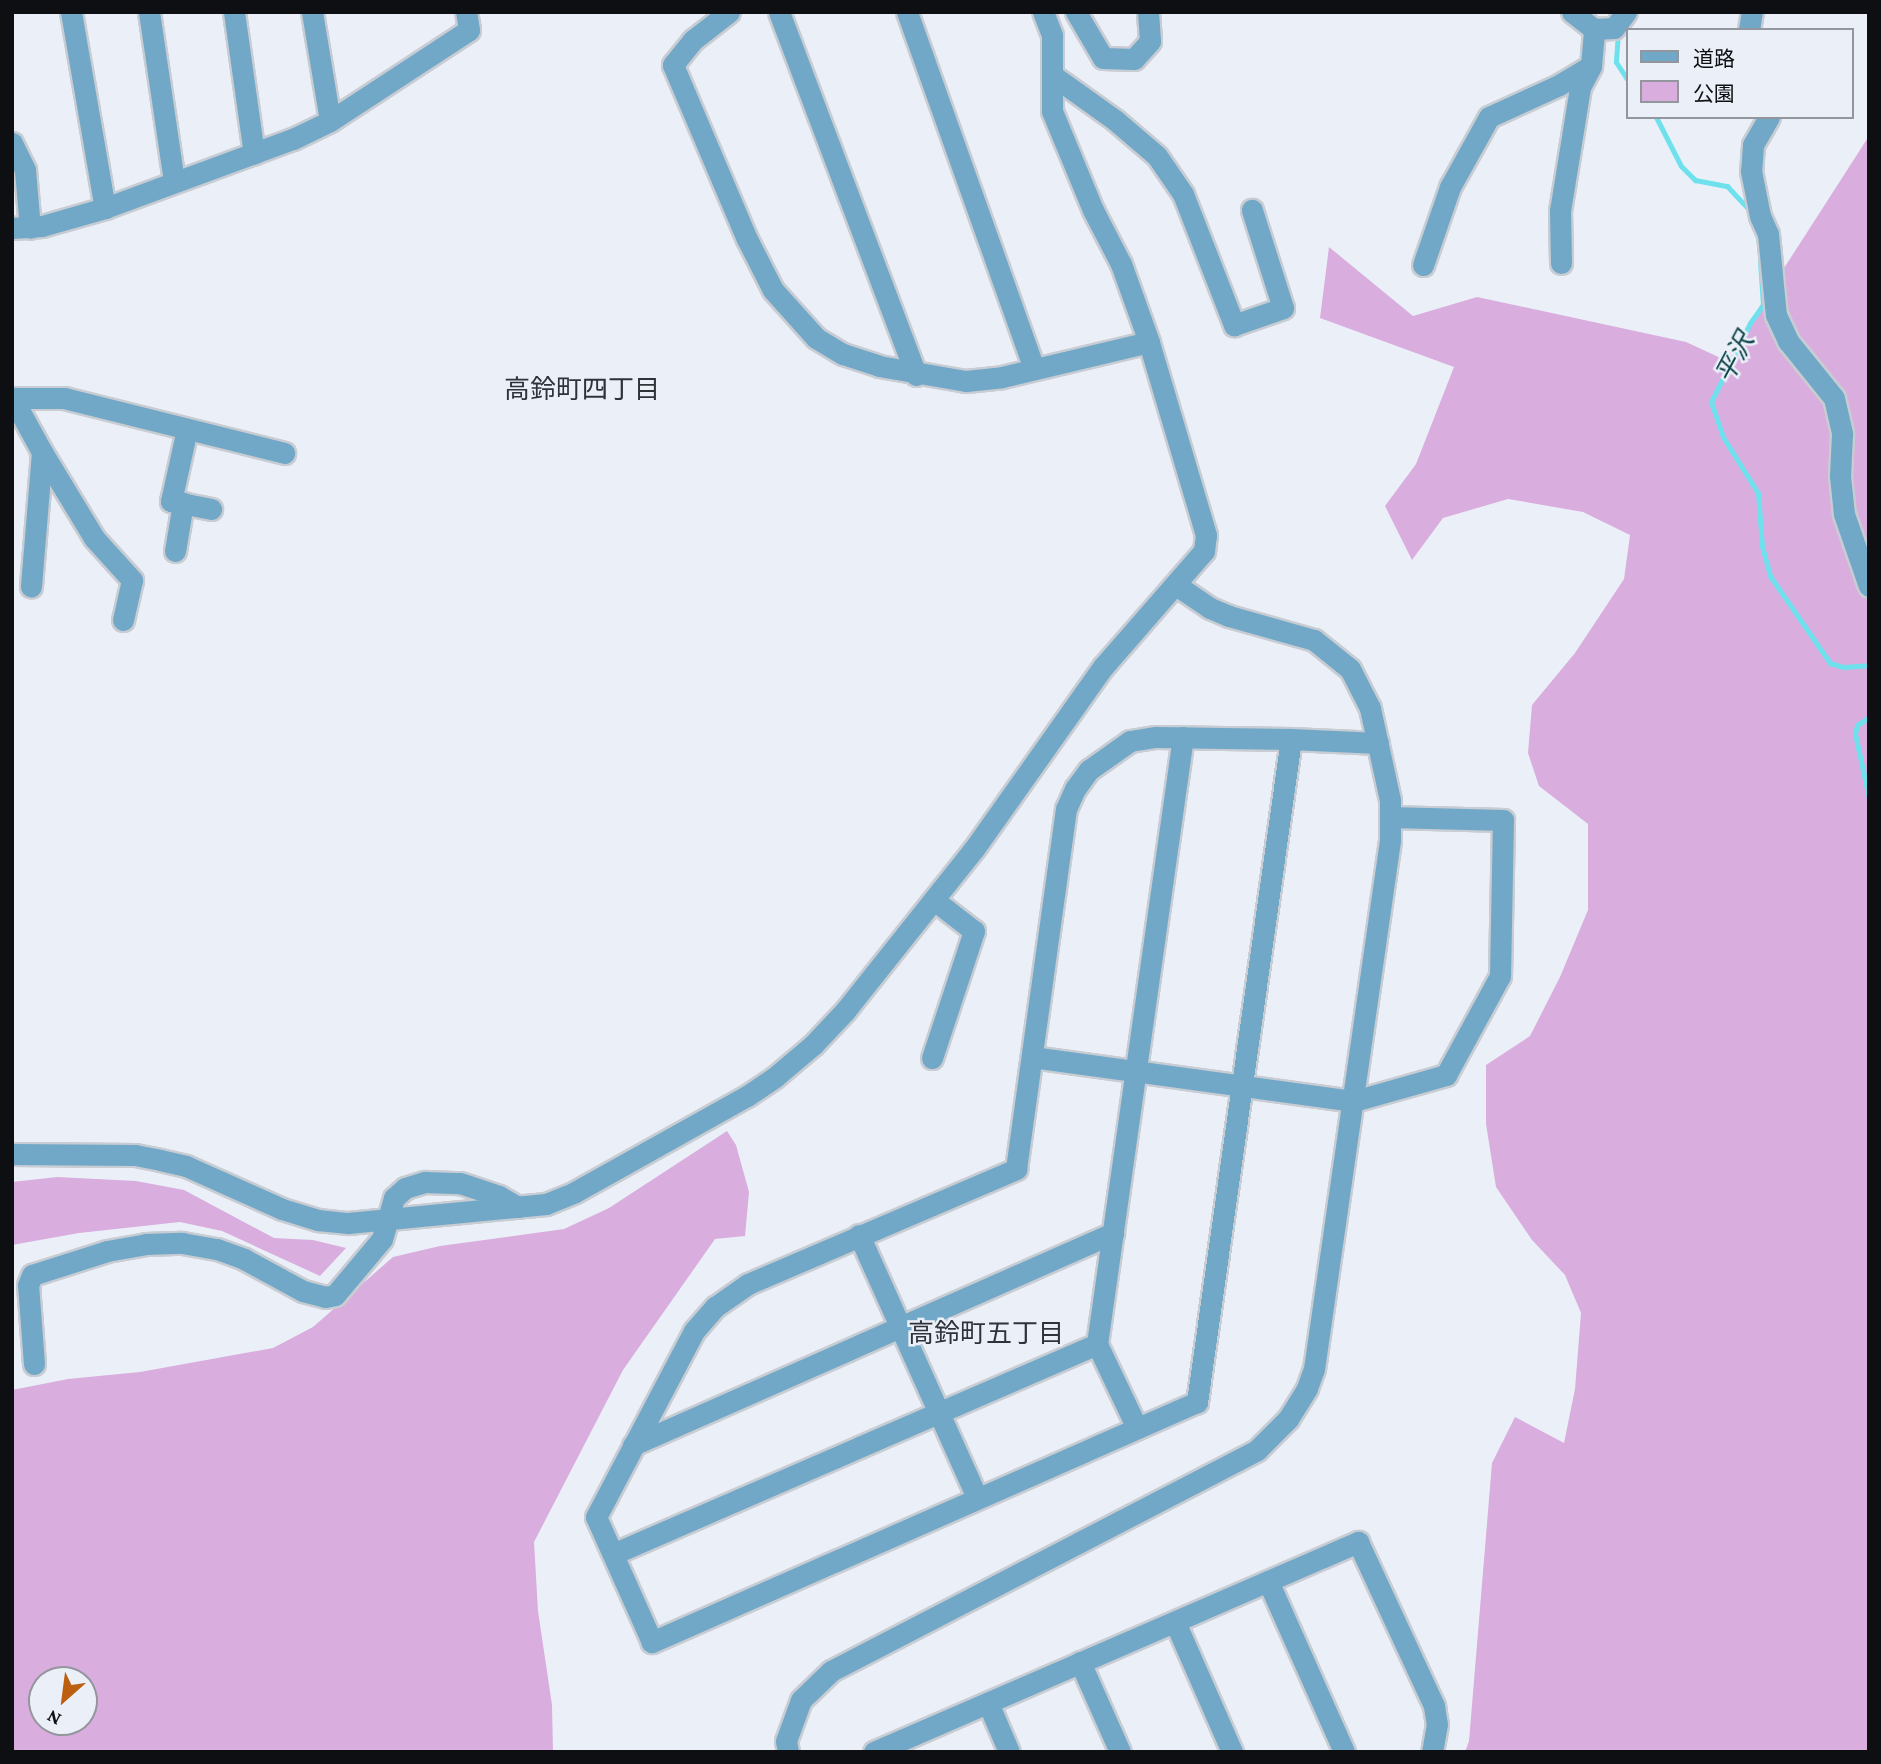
<!DOCTYPE html>
<meta charset="utf-8">
<style>
body{margin:0}
#map{position:relative;width:1881px;height:1764px;overflow:hidden;background:#ebf0f8;font-family:"Crimson Pro","Noto Sans JP",serif}
div>[style]{position:absolute}
.green>*{inset:0;background:#d9adde}
.stream>*{height:5px;margin:-2.5px;padding:0 2.5px;transform-origin:2.5px;border-radius:2.5px;background:#6ee1ed}
.roads{filter:drop-shadow(2px 0 #c8ccd3) drop-shadow(-2px 0 #c8ccd3) drop-shadow(0 2px #c8ccd3) drop-shadow(0 -2px #c8ccd3)}
.minor>*{height:21px;margin:-10.5px;padding:0 10.5px;transform-origin:10.5px;border-radius:10.5px;background:#71a8c8}
span{translate:-50% -50%;white-space:nowrap;text-align:center;line-height:1.15;-webkit-text-stroke:5px #ebf0f8;paint-order:stroke}
.water-label{font-size:26px;color:#0d4449;font-style:italic}
.neighbourhood-label{font-size:26px;color:#2f3239}
.frame{position:absolute;inset:0;border:14px solid #0e0f12;pointer-events:none}
.legend{position:absolute;left:1626px;top:28px;width:228px;height:91px;box-sizing:border-box;background:#ebf0f8;border:2px solid #93969c;margin:0;padding:9px 12px;list-style:none;font-size:21px;color:#0e0f12}
.legend li{display:flex;align-items:center;gap:14px;height:35px}
.legend b{width:35px;border:2px solid #93969c}
.north{position:absolute;left:28px;top:1666px;width:70px;height:70px;box-sizing:border-box;background:#ebf0f8;border:2px solid #93969c;border-radius:50%;rotate:208deg;font-size:19px;font-weight:700;line-height:28px;text-align:center;color:#0e0f12}
.north::after{content:'';display:block;margin:auto;width:24px;height:32px;background:#bd5f11;clip-path:polygon(50% 0,100% 100%,50% 72%,0 100%)}
</style>
<div id="map">
<div class="green">
<i style="clip-path:polygon(1869px 136px,1869px 1752px,1465px 1752px,1469px 1741px,1492px 1463px,1515px 1417px,1564px 1443px,1575px 1389px,1581px 1313px,1565px 1275px,1532px 1240px,1496px 1187px,1486px 1124px,1486px 1065px,1530px 1036px,1560px 977px,1588px 910px,1588px 824px,1539px 786px,1528px 753px,1532px 705px,1575px 653px,1624px 579px,1630px 535px,1583px 512px,1508px 499px,1443px 518px,1412px 560px,1385px 506px,1416px 464px,1454px 367px,1320px 318px,1329px 247px,1413px 316px,1477px 297px,1686px 342px,1725px 360px)"></i>
<i style="clip-path:polygon(evenodd,727px 1131px,736px 1145px,749px 1192px,745px 1236px,715px 1239px,623px 1370px,534px 1542px,538px 1611px,552px 1705px,553px 1752px,12px 1752px,12px 1390px,68px 1379px,140px 1372px,273px 1348px,313px 1327px,393px 1257px,440px 1246px,564px 1229px,609px 1208px,727px 1131px,42px 1680px,84px 1680px,84px 1722px,42px 1722px,42px 1680px)"></i>
<i style="clip-path:polygon(57px 1177px,136px 1181px,184px 1190px,274px 1238px,313px 1240px,346px 1248px,320px 1276px,222px 1231px,180px 1222px,79px 1233px,12px 1245px,12px 1182px)"></i>
</div>
<div class="stream">
<i style="left:1618px;top:32px;width:30px;rotate:94deg"></i>
<i style="left:1616px;top:62px;width:20px;rotate:57deg"></i>
<i style="left:1656px;top:117px;width:55px;rotate:63deg"></i>
<i style="left:1681px;top:166px;width:20px;rotate:45deg"></i>
<i style="left:1695px;top:180px;width:33px;rotate:11deg"></i>
<i style="left:1727px;top:186px;width:34px;rotate:47deg"></i>
<i style="left:1760px;top:261px;width:44px;rotate:86.1deg"></i>
<i style="left:1763px;top:305px;width:22px;rotate:126deg"></i>
<i style="left:1750px;top:323px;width:88px;rotate:116.3deg"></i>
<i style="left:1711px;top:402px;width:37px;rotate:71deg"></i>
<i style="left:1723px;top:437px;width:66px;rotate:58deg"></i>
<i style="left:1758px;top:493px;width:53px;rotate:85.7deg"></i>
<i style="left:1762px;top:546px;width:31px;rotate:75deg"></i>
<i style="left:1770px;top:576px;width:106px;rotate:55.4deg"></i>
<i style="left:1830px;top:663px;width:14px;rotate:17deg"></i>
<i style="left:1843px;top:667px;width:26px;rotate:-4deg"></i>
<i style="left:1869px;top:717px;width:14px;rotate:146deg"></i>
<i style="left:1857px;top:725px;width:9px;rotate:103deg"></i>
<i style="left:1855px;top:734px;width:66px;rotate:77.7deg"></i>
</div>
<div class="roads">
<div class="minor">
<i style="left:71px;top:12px;width:199px;rotate:80.2deg"></i>
<i style="left:149px;top:12px;width:171px;rotate:81.6deg"></i>
<i style="left:234px;top:12px;width:143px;rotate:82deg"></i>
<i style="left:312px;top:12px;width:110px;rotate:80.6deg"></i>
<i style="left:729px;top:12px;width:46px;rotate:142.1deg"></i>
<i style="left:693px;top:40px;width:32px;rotate:129deg"></i>
<i style="left:673px;top:65px;width:189px;rotate:67deg"></i>
<i style="left:747px;top:239px;width:57px;rotate:63deg"></i>
<i style="left:773px;top:290px;width:64px;rotate:48.1deg"></i>
<i style="left:816px;top:338px;width:31px;rotate:31deg"></i>
<i style="left:843px;top:354px;width:38px;rotate:18deg"></i>
<i style="left:879px;top:366px;width:88px;rotate:9.8deg"></i>
<i style="left:966px;top:381px;width:36px;rotate:-6deg"></i>
<i style="left:1002px;top:377px;width:151px;rotate:-13.4deg"></i>
<i style="left:779px;top:12px;width:388px;rotate:69.3deg"></i>
<i style="left:907px;top:12px;width:379px;rotate:70.4deg"></i>
<i style="left:1076px;top:12px;width:53px;rotate:59.6deg"></i>
<i style="left:1103px;top:58px;width:31px;rotate:2deg"></i>
<i style="left:1134px;top:59px;width:24px;rotate:-48deg"></i>
<i style="left:1150px;top:41px;width:29px;rotate:-94deg"></i>
<i style="left:1572px;top:12px;width:28px;rotate:38deg"></i>
<i style="left:1594px;top:29px;width:20px;rotate:-3deg"></i>
<i style="left:1614px;top:28px;width:20px;rotate:-53deg"></i>
<i style="left:1749px;top:30px;width:18px;rotate:-81deg"></i>
<i style="left:1052px;top:75px;width:77px;rotate:35.5deg"></i>
<i style="left:1115px;top:120px;width:55px;rotate:40.6deg"></i>
<i style="left:1157px;top:156px;width:46px;rotate:55.6deg"></i>
<i style="left:1183px;top:194px;width:141px;rotate:68.7deg"></i>
<i style="left:1234px;top:325px;width:52px;rotate:-19.1deg"></i>
<i style="left:1283px;top:308px;width:103px;rotate:-107.6deg"></i>
<i style="left:1769px;top:117px;width:32px;rotate:120deg"></i>
<i style="left:1753px;top:145px;width:26px;rotate:94deg"></i>
<i style="left:1751px;top:171px;width:46px;rotate:78.7deg"></i>
<i style="left:1760px;top:216px;width:20px;rotate:66deg"></i>
<i style="left:1768px;top:234px;width:81px;rotate:84.4deg"></i>
<i style="left:1776px;top:315px;width:29px;rotate:65deg"></i>
<i style="left:1788px;top:341px;width:73px;rotate:51.1deg"></i>
<i style="left:1834px;top:398px;width:37px;rotate:77deg"></i>
<i style="left:1842px;top:434px;width:42px;rotate:92.7deg"></i>
<i style="left:1840px;top:476px;width:38px;rotate:84deg"></i>
<i style="left:1844px;top:514px;width:76px;rotate:70.9deg"></i>
<i style="left:12px;top:143px;width:30px;rotate:64deg"></i>
<i style="left:25px;top:170px;width:58px;rotate:85.1deg"></i>
<i style="left:12px;top:228px;width:30px;rotate:-4deg"></i>
<i style="left:42px;top:226px;width:66px;rotate:-15.9deg"></i>
<i style="left:105px;top:208px;width:200px;rotate:-20.2deg"></i>
<i style="left:293px;top:139px;width:41px;rotate:-25.9deg"></i>
<i style="left:330px;top:121px;width:166px;rotate:-33.2deg"></i>
<i style="left:469px;top:30px;width:18px;rotate:-99deg"></i>
<i style="left:1561px;top:263px;width:52px;rotate:-91.1deg"></i>
<i style="left:1560px;top:211px;width:126px;rotate:-80.8deg"></i>
<i style="left:1580px;top:87px;width:24px;rotate:-62deg"></i>
<i style="left:1423px;top:265px;width:83px;rotate:-70.9deg"></i>
<i style="left:1450px;top:187px;width:80px;rotate:-60.9deg"></i>
<i style="left:1489px;top:117px;width:77px;rotate:-24.6deg"></i>
<i style="left:1559px;top:85px;width:37px;rotate:-31deg"></i>
<i style="left:1591px;top:66px;width:37px;rotate:-85deg"></i>
<i style="left:12px;top:398px;width:52px"></i>
<i style="left:64px;top:398px;width:227px;rotate:14deg"></i>
<i style="left:13px;top:399px;width:60px;rotate:61.3deg"></i>
<i style="left:42px;top:452px;width:135px;rotate:94.7deg"></i>
<i style="left:187px;top:429px;width:74px;rotate:102.5deg"></i>
<i style="left:171px;top:501px;width:41px;rotate:11.3deg"></i>
<i style="left:42px;top:452px;width:100px;rotate:58.8deg"></i>
<i style="left:94px;top:538px;width:57px;rotate:47.9deg"></i>
<i style="left:132px;top:580px;width:41px;rotate:102.7deg"></i>
<i style="left:175px;top:551px;width:49px;rotate:-80.5deg"></i>
<i style="left:1291px;top:739px;width:670px;rotate:98.07deg"></i>
<i style="left:1197px;top:1402px;width:596px;rotate:156.23deg"></i>
<i style="left:652px;top:1642px;width:137px;rotate:-114.1deg"></i>
<i style="left:596px;top:1517px;width:210px;rotate:-62.2deg"></i>
<i style="left:694px;top:1331px;width:32px;rotate:-49deg"></i>
<i style="left:715px;top:1307px;width:40px;rotate:-34.9deg"></i>
<i style="left:748px;top:1284px;width:292px;rotate:-23.2deg"></i>
<i style="left:1016px;top:1169px;width:363px;rotate:-82.1deg"></i>
<i style="left:1066px;top:809px;width:22px;rotate:-66deg"></i>
<i style="left:1075px;top:789px;width:24px;rotate:-54deg"></i>
<i style="left:1089px;top:770px;width:50px;rotate:-35.3deg"></i>
<i style="left:1130px;top:741px;width:26px;rotate:-9deg"></i>
<i style="left:1156px;top:737px;width:135px;rotate:0.8deg"></i>
<i style="left:1291px;top:739px;width:87px;rotate:2.6deg"></i>
<i style="left:1032px;top:1057px;width:325px;rotate:7.8deg"></i>
<i style="left:1354px;top:1101px;width:96px;rotate:-15.8deg"></i>
<i style="left:1446px;top:1075px;width:113px;rotate:-61.4deg"></i>
<i style="left:1500px;top:976px;width:156px;rotate:-88.9deg"></i>
<i style="left:1503px;top:820px;width:112px;rotate:-178.5deg"></i>
<i style="left:932px;top:1058px;width:134px;rotate:-71.7deg"></i>
<i style="left:974px;top:931px;width:51px;rotate:-142.2deg"></i>
<i style="left:12px;top:1154px;width:123px;rotate:0.5deg"></i>
<i style="left:135px;top:1155px;width:25px;rotate:11deg"></i>
<i style="left:160px;top:1160px;width:27px;rotate:13deg"></i>
<i style="left:186px;top:1166px;width:105px;rotate:24.1deg"></i>
<i style="left:282px;top:1209px;width:38px;rotate:17deg"></i>
<i style="left:318px;top:1220px;width:30px;rotate:6deg"></i>
<i style="left:348px;top:1223px;width:199px;rotate:-5.5deg"></i>
<i style="left:546px;top:1204px;width:31px;rotate:-22deg"></i>
<i style="left:575px;top:1192px;width:197px;rotate:-29.2deg"></i>
<i style="left:747px;top:1096px;width:34px;rotate:-34deg"></i>
<i style="left:775px;top:1077px;width:50px;rotate:-40.1deg"></i>
<i style="left:813px;top:1045px;width:47px;rotate:-46.7deg"></i>
<i style="left:845px;top:1011px;width:207px;rotate:-51.5deg"></i>
<i style="left:974px;top:849px;width:223px;rotate:-54.7deg"></i>
<i style="left:1103px;top:667px;width:154px;rotate:-49deg"></i>
<i style="left:1204px;top:551px;width:16px;rotate:-83deg"></i>
<i style="left:1206px;top:535px;width:201px;rotate:-106.5deg"></i>
<i style="left:1149px;top:342px;width:83px;rotate:-109.7deg"></i>
<i style="left:1121px;top:264px;width:61px;rotate:-117.4deg"></i>
<i style="left:1093px;top:210px;width:107px;rotate:-112.5deg"></i>
<i style="left:1052px;top:111px;width:76px;rotate:-90deg"></i>
<i style="left:1052px;top:35px;width:25px;rotate:-111deg"></i>
<i style="left:859px;top:1235px;width:288px;rotate:65.8deg"></i>
<i style="left:34px;top:1364px;width:79px;rotate:-94.3deg"></i>
<i style="left:28px;top:1285px;width:11px;rotate:-68deg"></i>
<i style="left:32px;top:1275px;width:79px;rotate:-17.7deg"></i>
<i style="left:107px;top:1251px;width:39px;rotate:-10deg"></i>
<i style="left:145px;top:1244px;width:37px;rotate:-2deg"></i>
<i style="left:182px;top:1243px;width:36px;rotate:10deg"></i>
<i style="left:217px;top:1249px;width:29px;rotate:20deg"></i>
<i style="left:244px;top:1259px;width:67px;rotate:28.5deg"></i>
<i style="left:303px;top:1291px;width:23px;rotate:15deg"></i>
<i style="left:325px;top:1297px;width:10px;rotate:-11deg"></i>
<i style="left:335px;top:1295px;width:73px;rotate:-50deg"></i>
<i style="left:382px;top:1239px;width:43px;rotate:-73.7deg"></i>
<i style="left:394px;top:1198px;width:15px;rotate:-42deg"></i>
<i style="left:405px;top:1188px;width:21px;rotate:-17deg"></i>
<i style="left:425px;top:1182px;width:35px;rotate:2deg"></i>
<i style="left:460px;top:1183px;width:41px;rotate:18.4deg"></i>
<i style="left:499px;top:1196px;width:22px;rotate:30deg"></i>
<i style="left:1137px;top:1428px;width:93px;rotate:-115.5deg"></i>
<i style="left:1097px;top:1344px;width:613px;rotate:-81.94deg"></i>
<i style="left:633px;top:1445px;width:525px;rotate:-23.83deg"></i>
<i style="left:613px;top:1554px;width:528px;rotate:-23.46deg"></i>
<i style="left:1268px;top:1581px;width:187px;rotate:66deg"></i>
<i style="left:1175px;top:1622px;width:142px;rotate:66.3deg"></i>
<i style="left:1080px;top:1662px;width:98px;rotate:66deg"></i>
<i style="left:988px;top:1703px;width:53px;rotate:66.8deg"></i>
<i style="left:788px;top:1752px;width:11px;rotate:-100deg"></i>
<i style="left:786px;top:1741px;width:44px;rotate:-69.9deg"></i>
<i style="left:801px;top:1700px;width:42px;rotate:-44deg"></i>
<i style="left:831px;top:1671px;width:480px;rotate:-27.4deg"></i>
<i style="left:1257px;top:1450px;width:44px;rotate:-45deg"></i>
<i style="left:1288px;top:1419px;width:36px;rotate:-58deg"></i>
<i style="left:1307px;top:1388px;width:20px;rotate:-70deg"></i>
<i style="left:1314px;top:1369px;width:534px;rotate:-81.82deg"></i>
<i style="left:1390px;top:840px;width:40px;rotate:-90deg"></i>
<i style="left:1390px;top:800px;width:94px;rotate:-102.3deg"></i>
<i style="left:1370px;top:708px;width:44px;rotate:-117.1deg"></i>
<i style="left:1350px;top:669px;width:46px;rotate:-141.1deg"></i>
<i style="left:1314px;top:640px;width:88px;rotate:-164.2deg"></i>
<i style="left:1229px;top:616px;width:21px;rotate:-157deg"></i>
<i style="left:1210px;top:608px;width:41px;rotate:-145.9deg"></i>
<i style="left:874px;top:1752px;width:528px;rotate:-23.46deg"></i>
<i style="left:1358px;top:1542px;width:181px;rotate:65.1deg"></i>
<i style="left:1434px;top:1706px;width:18px;rotate:81deg"></i>
<i style="left:1437px;top:1724px;width:28px;rotate:100deg"></i>
</div>
</div>
<div class="water-label">
<span style="left:1735px;top:358px;rotate:-62deg">平沢</span>
</div>
<div class="neighbourhood-label">
<span style="left:582px;top:390px">高鈴町四丁目</span>
<span style="left:986px;top:1334px">高鈴町五丁目</span>
</div>
<div class="frame"></div>
<ul class="legend">
<li><b style="height:9px;background:#71a8c8"></b>道路</li>
<li><b style="height:19px;background:#d9adde"></b>公園</li>
</ul>
<div class="north">N</div>
</div>
